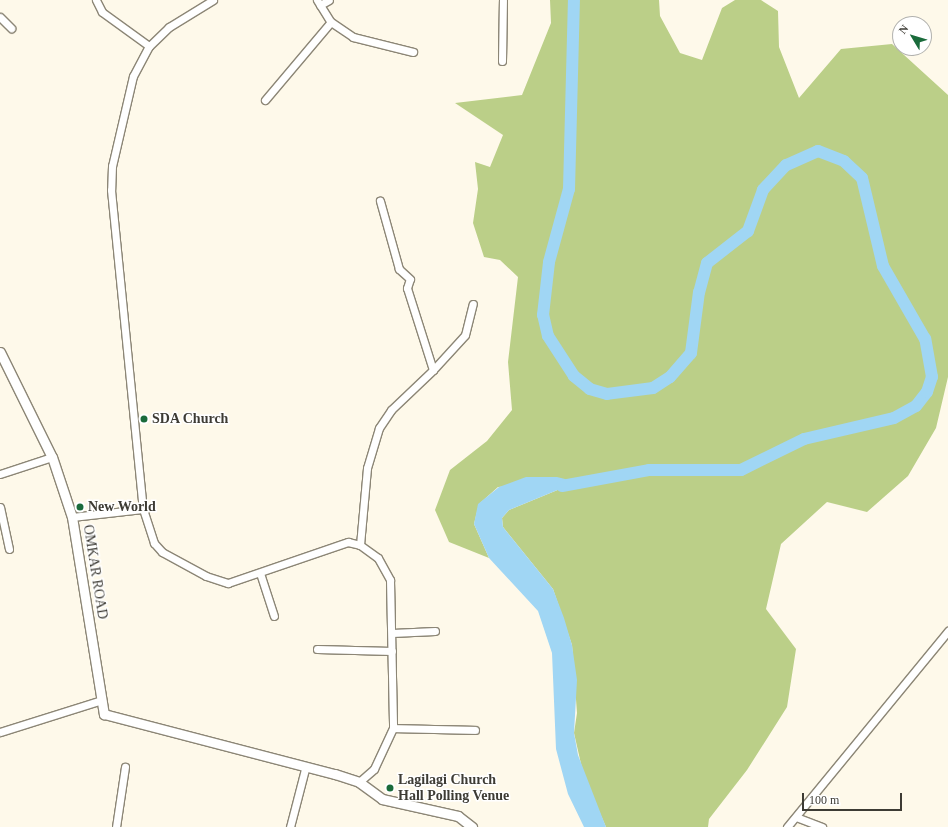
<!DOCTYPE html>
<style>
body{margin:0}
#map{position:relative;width:948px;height:827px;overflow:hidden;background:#fef9ea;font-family:Georgia,serif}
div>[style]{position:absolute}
.green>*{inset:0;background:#bbcf88}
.water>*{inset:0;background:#a0d6f4}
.river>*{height:12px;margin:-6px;padding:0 6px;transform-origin:6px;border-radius:6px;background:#a0d6f4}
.roads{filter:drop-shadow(1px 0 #8c8676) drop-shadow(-1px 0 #8c8676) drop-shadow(0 1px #8c8676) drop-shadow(0 -1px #8c8676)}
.minor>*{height:7px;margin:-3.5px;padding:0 3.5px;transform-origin:3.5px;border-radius:3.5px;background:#fff}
.tertiary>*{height:9px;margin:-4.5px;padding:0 4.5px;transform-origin:4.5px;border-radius:4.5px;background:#fff}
.dots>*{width:11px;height:11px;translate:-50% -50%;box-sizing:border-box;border:2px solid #fff;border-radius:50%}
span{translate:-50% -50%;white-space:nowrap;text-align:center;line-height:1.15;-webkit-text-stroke:3px #fff;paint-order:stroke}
.poi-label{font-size:14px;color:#3d3b34;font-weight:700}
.left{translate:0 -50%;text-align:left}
.street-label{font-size:14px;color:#3d3b34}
.north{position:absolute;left:892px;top:16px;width:40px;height:40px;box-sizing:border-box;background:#fff;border:1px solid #b1b1ae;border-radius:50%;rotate:308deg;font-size:11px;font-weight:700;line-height:16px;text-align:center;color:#3d3b34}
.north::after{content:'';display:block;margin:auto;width:14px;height:18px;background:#1a6b3b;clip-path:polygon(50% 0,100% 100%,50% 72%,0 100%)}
.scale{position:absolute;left:802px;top:793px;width:100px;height:18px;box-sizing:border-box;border:2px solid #3d3b34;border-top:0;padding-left:5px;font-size:12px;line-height:14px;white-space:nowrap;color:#3d3b34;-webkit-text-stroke:3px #fff;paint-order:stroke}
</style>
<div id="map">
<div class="green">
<i style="clip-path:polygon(550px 0,659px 0,660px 16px,680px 53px,702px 60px,722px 8px,735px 0,761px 0,778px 11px,779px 47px,799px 98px,841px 49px,892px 44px,948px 95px,948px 377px,936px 428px,908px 476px,867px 512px,827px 502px,781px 544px,766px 609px,796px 649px,787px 707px,747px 770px,709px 819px,708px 827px,606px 827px,584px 777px,574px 733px,577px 713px,572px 645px,553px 589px,503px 527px,502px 518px,509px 510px,577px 482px,498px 487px,479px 504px,474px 524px,489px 558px,449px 542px,435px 510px,450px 470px,487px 441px,512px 410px,508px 362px,518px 277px,500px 260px,484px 257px,473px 223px,478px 189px,475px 162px,490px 167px,503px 135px,455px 103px,522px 95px,551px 23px)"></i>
</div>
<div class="water">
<i style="clip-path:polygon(526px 477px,557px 477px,577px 482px,509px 510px,502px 518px,503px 527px,553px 589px,564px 618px,572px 645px,577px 680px,574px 733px,578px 755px,606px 827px,584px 827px,568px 794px,556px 749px,552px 653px,538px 611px,489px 558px,474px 524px,478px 504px,499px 487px)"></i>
</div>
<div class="river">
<i style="left:562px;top:486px;width:88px;rotate:-10.4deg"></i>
<i style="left:649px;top:470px;width:92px"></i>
<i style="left:741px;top:470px;width:70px;rotate:-26.2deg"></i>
<i style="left:804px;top:439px;width:92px;rotate:-13.1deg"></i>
<i style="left:894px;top:418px;width:25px;rotate:-29deg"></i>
<i style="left:916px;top:406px;width:18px;rotate:-52deg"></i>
<i style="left:927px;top:392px;width:16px;rotate:-72deg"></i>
<i style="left:932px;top:377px;width:39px;rotate:-100deg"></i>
<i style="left:925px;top:339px;width:84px;rotate:-119.9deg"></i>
<i style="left:883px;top:266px;width:90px;rotate:-103.4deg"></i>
<i style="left:862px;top:178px;width:25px;rotate:-137deg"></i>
<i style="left:844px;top:161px;width:28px;rotate:-159deg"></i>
<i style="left:818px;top:151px;width:35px;rotate:156deg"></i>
<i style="left:786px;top:165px;width:34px;rotate:133deg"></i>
<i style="left:763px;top:190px;width:44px;rotate:110.1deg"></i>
<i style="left:748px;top:231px;width:52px;rotate:142deg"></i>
<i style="left:707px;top:263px;width:30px;rotate:105deg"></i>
<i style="left:699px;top:292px;width:62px;rotate:97.5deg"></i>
<i style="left:691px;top:353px;width:32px;rotate:131deg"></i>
<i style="left:670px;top:377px;width:20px;rotate:147deg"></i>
<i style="left:653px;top:388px;width:46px;rotate:172.6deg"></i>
<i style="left:607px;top:394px;width:18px;rotate:-164deg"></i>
<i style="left:590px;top:389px;width:21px;rotate:-141deg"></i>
<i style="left:574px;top:376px;width:48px;rotate:-123deg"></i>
<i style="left:548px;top:336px;width:22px;rotate:-103deg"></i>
<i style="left:543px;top:315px;width:53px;rotate:-83.5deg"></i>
<i style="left:549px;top:262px;width:76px;rotate:-74.7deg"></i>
<i style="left:569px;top:189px;width:189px;rotate:-88.5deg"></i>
</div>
<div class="roads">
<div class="minor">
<i style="left:96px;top:0;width:13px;rotate:63deg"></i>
<i style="left:102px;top:12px;width:58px;rotate:35.9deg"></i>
<i style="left:213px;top:0;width:52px;rotate:148.5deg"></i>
<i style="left:169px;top:27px;width:28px;rotate:136deg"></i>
<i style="left:149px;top:46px;width:34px;rotate:118deg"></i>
<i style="left:133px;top:76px;width:92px;rotate:103.1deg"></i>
<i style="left:112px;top:166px;width:24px;rotate:92deg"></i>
<i style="left:111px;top:190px;width:321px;rotate:84.3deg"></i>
<i style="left:143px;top:509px;width:36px;rotate:72deg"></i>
<i style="left:154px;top:543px;width:12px;rotate:48deg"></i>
<i style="left:162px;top:552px;width:50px;rotate:28.6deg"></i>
<i style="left:206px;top:576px;width:23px;rotate:18deg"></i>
<i style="left:228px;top:583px;width:127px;rotate:-18.9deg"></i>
<i style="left:348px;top:542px;width:12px;rotate:14deg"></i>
<i style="left:360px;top:545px;width:22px;rotate:36deg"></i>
<i style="left:378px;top:558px;width:25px;rotate:61deg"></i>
<i style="left:390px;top:580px;width:148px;rotate:88.8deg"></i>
<i style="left:393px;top:728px;width:45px;rotate:114.9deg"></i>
<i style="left:374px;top:769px;width:20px;rotate:139deg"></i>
<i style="left:317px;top:0;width:26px;rotate:58deg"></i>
<i style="left:331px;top:22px;width:27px;rotate:34deg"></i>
<i style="left:353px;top:37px;width:62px;rotate:14deg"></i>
<i style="left:320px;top:5px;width:10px;rotate:-29deg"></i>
<i style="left:0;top:17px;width:16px;rotate:45deg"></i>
<i style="left:502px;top:61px;width:61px;rotate:-89.1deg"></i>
<i style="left:265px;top:100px;width:102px;rotate:-49.8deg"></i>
<i style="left:433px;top:370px;width:47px;rotate:-47.6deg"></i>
<i style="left:465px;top:335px;width:32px;rotate:-76deg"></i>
<i style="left:0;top:474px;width:55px;rotate:-18.1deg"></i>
<i style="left:0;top:507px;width:43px;rotate:77.9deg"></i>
<i style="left:72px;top:517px;width:71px;rotate:-6.4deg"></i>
<i style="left:360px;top:545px;width:77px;rotate:-84.8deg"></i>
<i style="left:367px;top:468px;width:42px;rotate:-73.3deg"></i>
<i style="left:379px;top:428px;width:22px;rotate:-56deg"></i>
<i style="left:391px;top:410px;width:58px;rotate:-43.6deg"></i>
<i style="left:433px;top:370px;width:86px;rotate:-107.6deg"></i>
<i style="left:407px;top:288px;width:9px;rotate:-72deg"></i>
<i style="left:410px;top:279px;width:15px;rotate:-138deg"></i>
<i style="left:399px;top:269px;width:71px;rotate:-105.6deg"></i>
<i style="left:260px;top:573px;width:45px;rotate:72deg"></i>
<i style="left:392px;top:633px;width:43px;rotate:-2.7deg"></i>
<i style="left:317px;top:649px;width:75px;rotate:1.5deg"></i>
<i style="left:393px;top:728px;width:82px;rotate:1.4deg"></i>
<i style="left:0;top:732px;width:107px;rotate:-17.4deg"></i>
<i style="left:796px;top:817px;width:28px;rotate:21deg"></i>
<i style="left:116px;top:827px;width:61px;rotate:-81.5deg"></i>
<i style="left:290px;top:827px;width:60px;rotate:-75.5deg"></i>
<i style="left:787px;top:827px;width:254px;rotate:-50.6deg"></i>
</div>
<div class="tertiary">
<i style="left:0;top:352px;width:117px;rotate:63.7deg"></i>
<i style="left:52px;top:457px;width:63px;rotate:71.6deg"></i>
<i style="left:72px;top:517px;width:200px;rotate:80.8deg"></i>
<i style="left:104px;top:714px;width:239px;rotate:14.6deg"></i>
<i style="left:335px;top:774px;width:25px;rotate:18deg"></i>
<i style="left:359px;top:782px;width:29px;rotate:36deg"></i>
<i style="left:382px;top:799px;width:78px;rotate:12.6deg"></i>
<i style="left:458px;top:816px;width:18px;rotate:38deg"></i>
</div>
</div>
<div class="dots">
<i style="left:144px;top:419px;background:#1a6b3b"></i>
<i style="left:80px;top:507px;background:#1a6b3b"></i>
<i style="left:390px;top:788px;background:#1a6b3b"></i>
</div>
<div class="poi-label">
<span class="left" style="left:152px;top:419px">SDA Church</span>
<span class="left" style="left:88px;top:507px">New World</span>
<span class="left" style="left:398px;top:788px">Lagilagi Church<br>Hall Polling Venue</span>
</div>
<div class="street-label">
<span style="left:95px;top:572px;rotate:81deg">OMKAR ROAD</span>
</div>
<div class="north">N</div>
<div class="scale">100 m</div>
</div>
